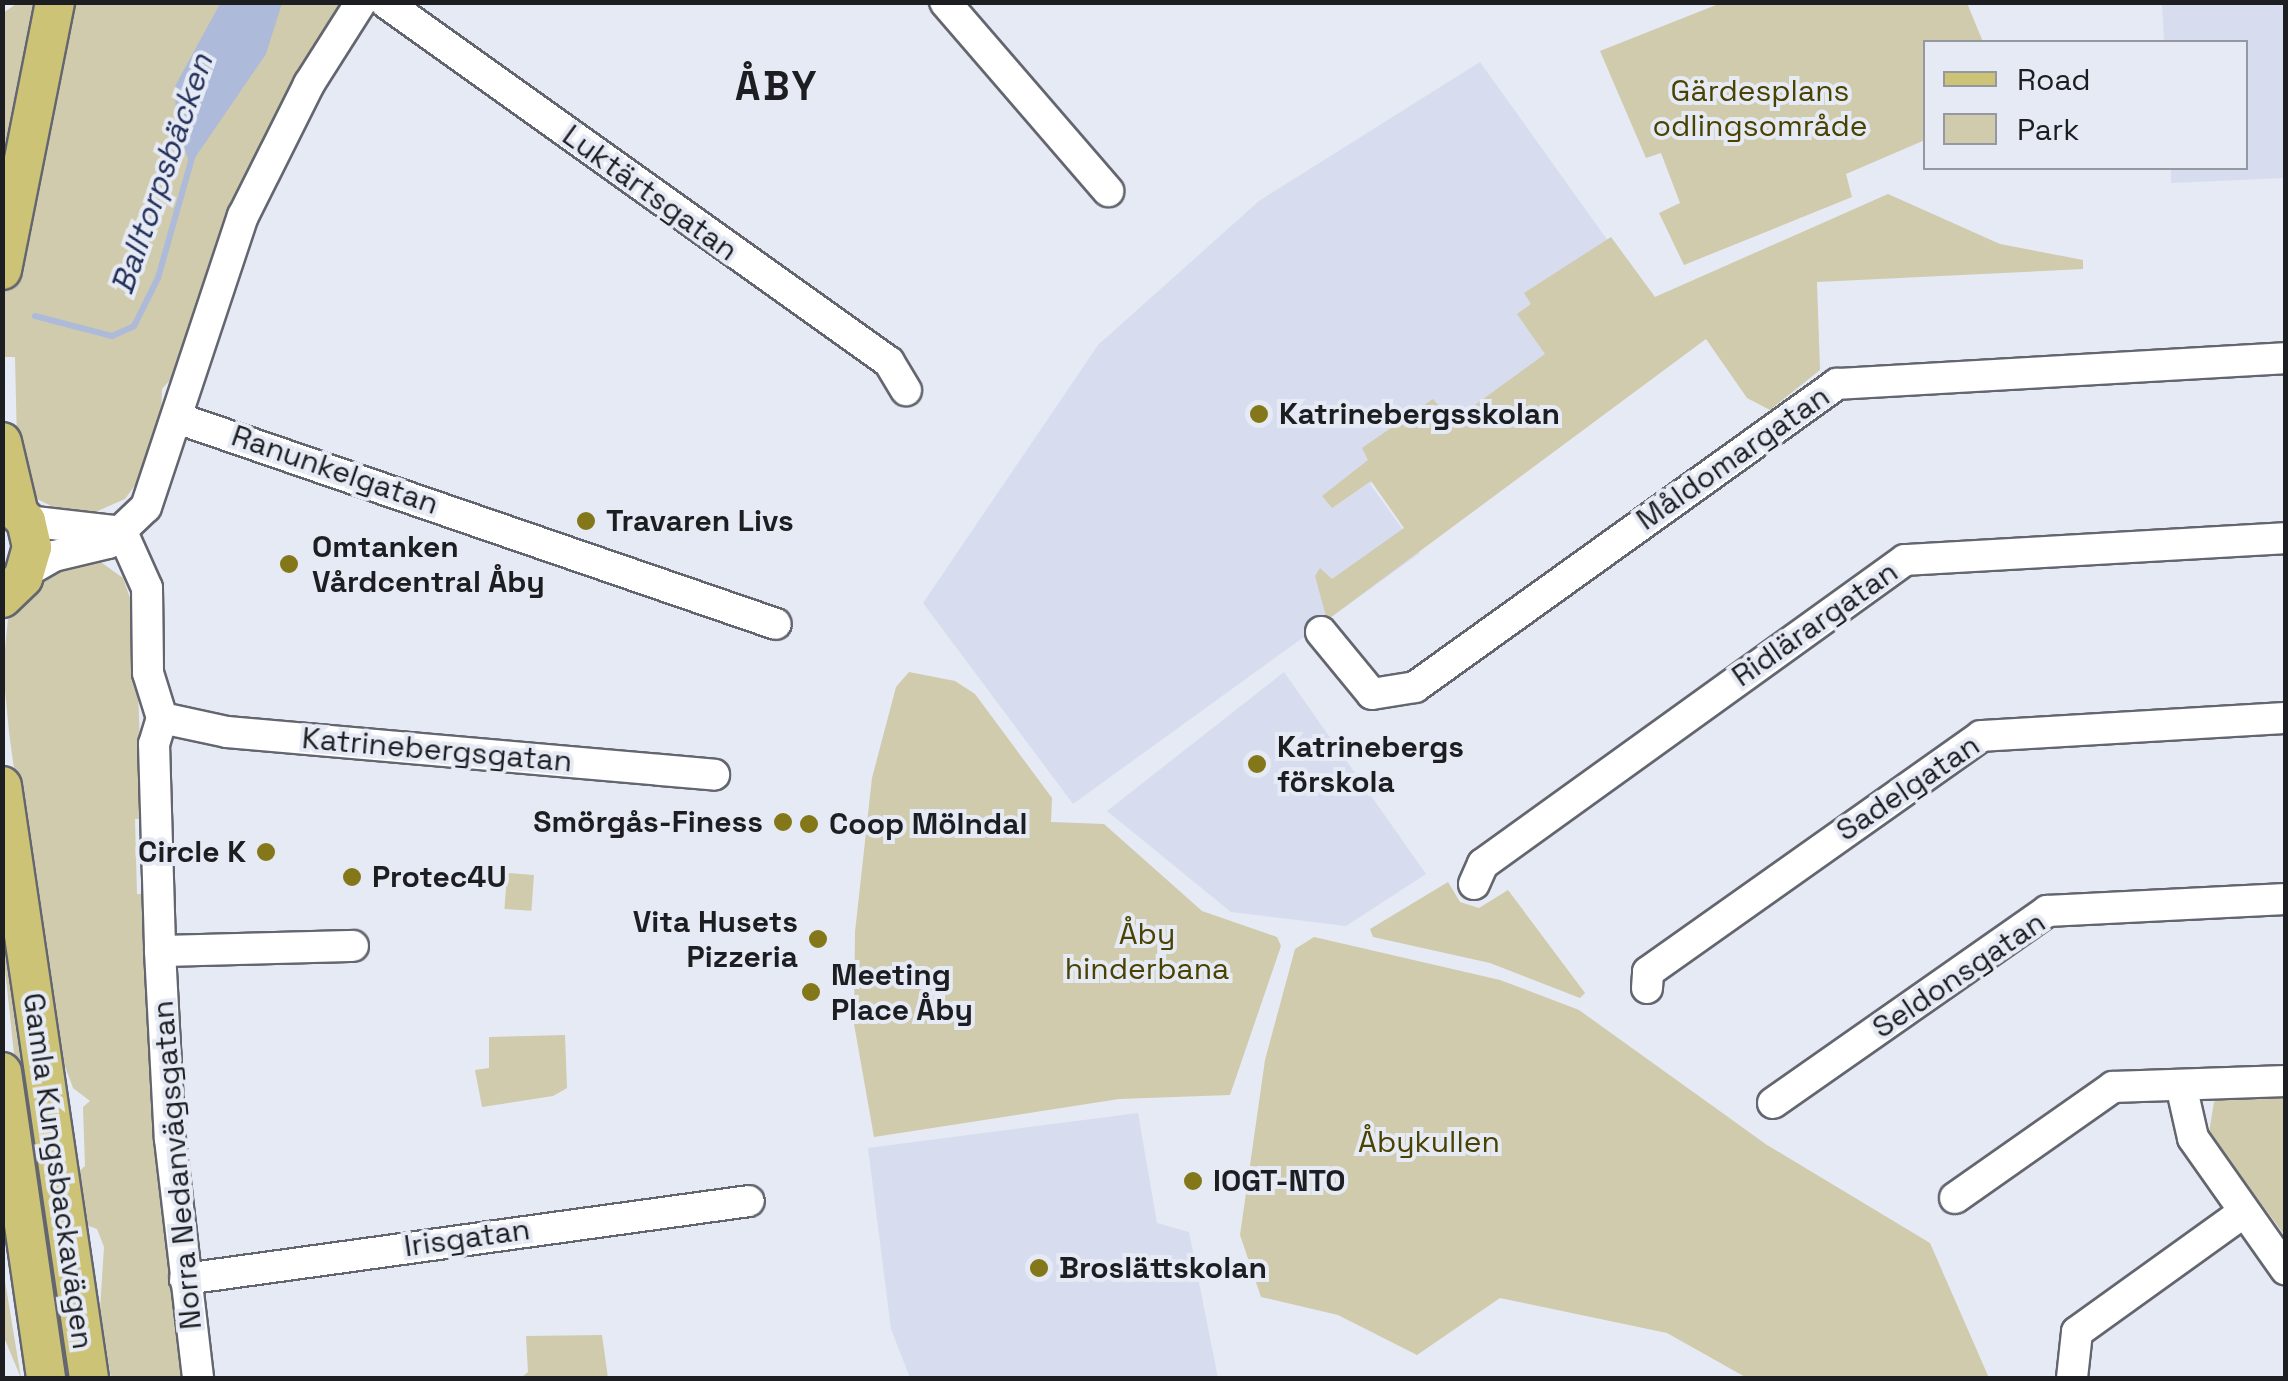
<!DOCTYPE html>
<meta charset="utf-8">
<style>
body{margin:0}
#map{position:relative;width:2288px;height:1381px;overflow:hidden;background:#e6eaf4;font-family:"Space Grotesk",sans-serif}
div>[style]{position:absolute}
.built>*{inset:0;background:#d7ddee}
.green>*{inset:0;background:#cfcbac;transform-origin:0 0}
.water>*{inset:0;background:#adbada}
.stream>*{height:6px;margin:-3px;padding:0 3px;transform-origin:3px;border-radius:3px;background:#adbada}
.roads{filter:drop-shadow(2px 0 #63666f) drop-shadow(-2px 0 #63666f) drop-shadow(0 2px #63666f) drop-shadow(0 -2px #63666f)}
.minor>*{height:30px;margin:-15px;padding:0 15px;transform-origin:15px;border-radius:15px;background:#fff}
.major>*{height:38px;margin:-19px;padding:0 19px;transform-origin:19px;border-radius:19px;background:#cdc377}
.dots>*{width:28px;height:28px;translate:-50% -50%;box-sizing:border-box;border:5px solid #e6eaf4;border-radius:50%}
span{translate:-50% -50%;white-space:nowrap;text-align:center;line-height:1.15;-webkit-text-stroke:8px #e6eaf4;paint-order:stroke}
.park-label{font-size:30px;color:#4a4201}
.street-label{font-size:30px;color:#1c1e21}
.poi-label{font-size:30px;color:#1c1e21;font-weight:700}
.left{translate:0 -50%;text-align:left}
.right{translate:-100% -50%;text-align:right}
.water-label{font-size:32px;color:#23305a;font-style:italic}
.district-label{font-size:40px;color:#1c1e21;font-weight:700;letter-spacing:2.5px}
.frame{position:absolute;inset:0;border:5px solid #1c1e21;pointer-events:none}
.legend{position:absolute;left:1923px;top:40px;width:325px;height:130px;box-sizing:border-box;background:#e6eaf4;border:2px solid #9598a0;margin:0;padding:12px 18px;list-style:none;font-size:30px;color:#1c1e21}
.legend li{display:flex;align-items:center;gap:20px;height:50px}
.legend b{width:50px;border:2px solid #9598a0}
</style>
<div id="map">
<div class="built">
<i style="clip-path:polygon(2162px 3px,2285px 3px,2285px 178px,2171px 183px,2171px 168px,2246px 168px,2246px 42px,2164px 42px)"></i>
<i style="clip-path:polygon(1480px 62px,1608px 241px,1571px 340px,1370px 484px,1420px 553px,1073px 804px,923px 603px,1098px 345px,1259px 201px)"></i>
<i style="clip-path:polygon(1284px 672px,1426px 874px,1346px 926px,1231px 912px,1107px 811px)"></i>
<i style="clip-path:polygon(1138px 1113px,1157px 1223px,1189px 1232px,1218px 1378px,910px 1378px,891px 1329px,868px 1148px)"></i>
</div>
<div class="green">
<i style="clip-path:polygon(19px 2px,342px 3px,294px 78px,226px 217px,171px 379px,162px 389px,161px 420px,146px 470px,125px 499px,93px 513px,68px 514px,37px 499px,17px 445px,15px 357px,3px 357px,3px 13px)"></i>
<i style="clip-path:polygon(1721px 3px,1967px 3px,1983px 42px,1926px 42px,1925px 140px,1846px 174px,1852px 197px,1684px 265px,1659px 213px,1680px 203px,1661px 153px,1646px 158px,1600px 51px)"></i>
<i style="clip-path:polygon(1888px 194px,2000px 244px,2083px 260px,2083px 269px,1817px 282px,1820px 370px,1770px 410px,1747px 398px,1706px 339px,1327px 620px,1315px 576px,1320px 568px,1332px 579px,1404px 528px,1371px 481px,1332px 508px,1322px 496px,1368px 460px,1362px 448px,1433px 399px,1453px 421px,1545px 354px,1517px 314px,1531px 304px,1524px 293px,1611px 237px,1655px 297px)"></i>
<i style="clip-path:polygon(98px 560px,123px 578px,135px 612px,142px 797px,150px 818px,135px 819px,137px 894px,151px 894px,186px 1378px,111px 1378px,100px 1310px,104px 1247px,97px 1229px,86px 1225px,82px 1239px,78px 1216px,78px 1172px,85px 1166px,83px 1107px,90px 1101px,73px 1088px,48px 1020px,9px 732px,3px 669px,8px 619px,48px 571px)"></i>
<i style="clip-path:polygon(909px 672px,955px 681px,975px 694px,1052px 798px,1051px 822px,1104px 824px,1202px 911px,1277px 937px,1281px 946px,1230px 1095px,1119px 1099px,874px 1137px,854px 1024px,855px 932px,872px 778px,896px 687px)"></i>
<i style="clip-path:polygon(2px 871px,76px 1378px,59px 1378px,22px 1129px,3px 950px)"></i>
<i style="left:507px;top:873px;width:27px;height:36px;rotate:4deg"></i>
<i style="clip-path:polygon(1448px 882px,1460px 902px,1479px 908px,1508px 890px,1585px 993px,1580px 998px,1490px 963px,1373px 937px,1370px 929px)"></i>
<i style="clip-path:polygon(1314px 937px,1500px 980px,1579px 1010px,1767px 1145px,1930px 1243px,1989px 1378px,1747px 1378px,1667px 1333px,1500px 1298px,1417px 1355px,1338px 1315px,1261px 1297px,1240px 1235px,1265px 1060px,1295px 949px)"></i>
<i style="clip-path:polygon(565px 1035px,567px 1088px,553px 1096px,482px 1107px,475px 1070px,489px 1068px,489px 1037px)"></i>
<i style="clip-path:polygon(2285px 1089px,2285px 1236px,2209px 1133px,2214px 1102px,2231px 1093px)"></i>
<i style="clip-path:polygon(2px 1263px,21px 1378px,3px 1335px)"></i>
<i style="clip-path:polygon(602px 1335px,608px 1378px,521px 1378px,528px 1372px,526px 1336px)"></i>
</div>
<div class="water">
<i style="clip-path:polygon(221px 2px,282px 3px,266px 54px,190px 165px,176px 122px,175px 86px)"></i>
</div>
<div class="stream">
<i style="left:35px;top:316px;width:80px;rotate:14.6deg"></i>
<i style="left:112px;top:336px;width:24px;rotate:-24deg"></i>
<i style="left:134px;top:326px;width:54px;rotate:-63.4deg"></i>
<i style="left:158px;top:278px;width:125px;rotate:-74.2deg"></i>
</div>
<div class="roads">
<div class="minor">
<i style="left:385px;top:2px;width:619px;rotate:35.54deg"></i>
<i style="left:889px;top:362px;width:33px;rotate:59deg"></i>
<i style="left:945px;top:2px;width:250px;rotate:49.2deg"></i>
<i style="left:177px;top:418px;width:633px;rotate:18.98deg"></i>
<i style="left:26px;top:521px;width:97px;rotate:6.5deg"></i>
<i style="left:122px;top:532px;width:61px;rotate:65.9deg"></i>
<i style="left:147px;top:588px;width:85px;rotate:89.3deg"></i>
<i style="left:148px;top:673px;width:47px;rotate:72.7deg"></i>
<i style="left:162px;top:718px;width:27px;rotate:107deg"></i>
<i style="left:154px;top:744px;width:207px;rotate:88.3deg"></i>
<i style="left:160px;top:951px;width:188px;rotate:87deg"></i>
<i style="left:170px;top:1139px;width:241px;rotate:83.3deg"></i>
<i style="left:26px;top:572px;width:32px;rotate:-30deg"></i>
<i style="left:54px;top:556px;width:56px;rotate:-13.5deg"></i>
<i style="left:108px;top:543px;width:52px;rotate:-43.5deg"></i>
<i style="left:146px;top:507px;width:307px;rotate:-71.6deg"></i>
<i style="left:243px;top:216px;width:148px;rotate:-63.4deg"></i>
<i style="left:309px;top:84px;width:97px;rotate:-57.6deg"></i>
<i style="left:1321px;top:632px;width:80px;rotate:50.6deg"></i>
<i style="left:1372px;top:694px;width:44px;rotate:-9.2deg"></i>
<i style="left:1415px;top:687px;width:520px;rotate:-35.68deg"></i>
<i style="left:1837px;top:384px;width:450px;rotate:-3.3deg"></i>
<i style="left:162px;top:718px;width:66px;rotate:12.2deg"></i>
<i style="left:227px;top:732px;width:489px;rotate:5deg"></i>
<i style="left:1474px;top:884px;width:22px;rotate:-66deg"></i>
<i style="left:1483px;top:864px;width:520px;rotate:-35.77deg"></i>
<i style="left:1905px;top:560px;width:382px;rotate:-3.3deg"></i>
<i style="left:160px;top:951px;width:193px;rotate:-1.5deg"></i>
<i style="left:1647px;top:988px;width:16px;rotate:-86deg"></i>
<i style="left:1648px;top:972px;width:408px;rotate:-35.3deg"></i>
<i style="left:1981px;top:736px;width:306px;rotate:-3.4deg"></i>
<i style="left:2181px;top:1085px;width:54px;rotate:77.2deg"></i>
<i style="left:2193px;top:1138px;width:161px;rotate:54.8deg"></i>
<i style="left:1773px;top:1103px;width:335px;rotate:-35deg"></i>
<i style="left:2047px;top:911px;width:239px;rotate:-2.9deg"></i>
<i style="left:1955px;top:1198px;width:193px;rotate:-35.1deg"></i>
<i style="left:2113px;top:1087px;width:173px;rotate:-2deg"></i>
<i style="left:185px;top:1279px;width:569px;rotate:-7.87deg"></i>
<i style="left:2072px;top:1378px;width:46px;rotate:-83.8deg"></i>
<i style="left:2077px;top:1332px;width:206px;rotate:-35.7deg"></i>
</div>
<div class="major">
<i style="left:2px;top:270px;width:273px;rotate:-78.8deg"></i>
<i style="left:2px;top:442px;width:70px;rotate:76.8deg"></i>
<i style="left:2px;top:497px;width:34px;rotate:45deg"></i>
<i style="left:26px;top:521px;width:27px;rotate:77deg"></i>
<i style="left:32px;top:547px;width:32px;rotate:106deg"></i>
<i style="left:23px;top:578px;width:29px;rotate:136deg"></i>
<i style="left:2px;top:786px;width:598px;rotate:81.64deg"></i>
<i style="left:2px;top:1072px;width:309px;rotate:81.8deg"></i>
</div>
</div>
<div class="dots">
<i style="left:1259px;top:414px;background:#83771a"></i>
<i style="left:586px;top:521px;background:#83771a"></i>
<i style="left:289px;top:564px;background:#83771a"></i>
<i style="left:1257px;top:764px;background:#83771a"></i>
<i style="left:783px;top:822px;background:#83771a"></i>
<i style="left:809px;top:824px;background:#83771a"></i>
<i style="left:266px;top:852px;background:#83771a"></i>
<i style="left:352px;top:877px;background:#83771a"></i>
<i style="left:818px;top:939px;background:#83771a"></i>
<i style="left:811px;top:992px;background:#83771a"></i>
<i style="left:1193px;top:1181px;background:#83771a"></i>
<i style="left:1039px;top:1268px;background:#83771a"></i>
</div>
<div class="park-label">
<span style="left:1760px;top:108px">Gärdesplans<br>odlingsområde</span>
<span style="left:1147px;top:951px">Åby<br>hinderbana</span>
<span style="left:1429px;top:1142px">Åbykullen</span>
</div>
<div class="street-label">
<span style="left:650px;top:193px;rotate:36deg">Luktärtsgatan</span>
<span style="left:1733px;top:458px;rotate:-35deg">Måldomargatan</span>
<span style="left:335px;top:470px;rotate:19deg">Ranunkelgatan</span>
<span style="left:1815px;top:624px;rotate:-35deg">Ridlärargatan</span>
<span style="left:437px;top:750px;rotate:5deg">Katrinebergsgatan</span>
<span style="left:1908px;top:788px;rotate:-34deg">Sadelgatan</span>
<span style="left:1959px;top:975px;rotate:-34deg">Seldonsgatan</span>
<span style="left:177px;top:1165px;rotate:-95deg">Norra Nedanvägsgatan</span>
<span style="left:58px;top:1171px;rotate:82deg">Gamla Kungsbackavägen</span>
<span style="left:467px;top:1238px;rotate:-8deg">Irisgatan</span>
</div>
<div class="poi-label">
<span class="left" style="left:1279px;top:414px">Katrinebergsskolan</span>
<span class="left" style="left:606px;top:521px">Travaren Livs</span>
<span class="left" style="left:312px;top:564px">Omtanken<br>Vårdcentral Åby</span>
<span class="left" style="left:1277px;top:764px">Katrinebergs<br>förskola</span>
<span class="right" style="left:763px;top:822px">Smörgås-Finess</span>
<span class="left" style="left:829px;top:824px">Coop Mölndal</span>
<span class="right" style="left:246px;top:852px">Circle K</span>
<span class="left" style="left:372px;top:877px">Protec4U</span>
<span class="right" style="left:798px;top:939px">Vita Husets<br>Pizzeria</span>
<span class="left" style="left:831px;top:992px">Meeting<br>Place Åby</span>
<span class="left" style="left:1213px;top:1181px">IOGT-NTO</span>
<span class="left" style="left:1059px;top:1268px">Broslättskolan</span>
</div>
<div class="water-label">
<span style="left:162px;top:174px;rotate:-71deg">Balltorpsbäcken</span>
</div>
<div class="district-label">
<span style="left:777px;top:87px">ÅBY</span>
</div>
<div class="frame"></div>
<ul class="legend">
<li><b style="height:12px;background:#cdc377"></b>Road</li>
<li><b style="height:28px;background:#cfcbac"></b>Park</li>
</ul>
</div>
